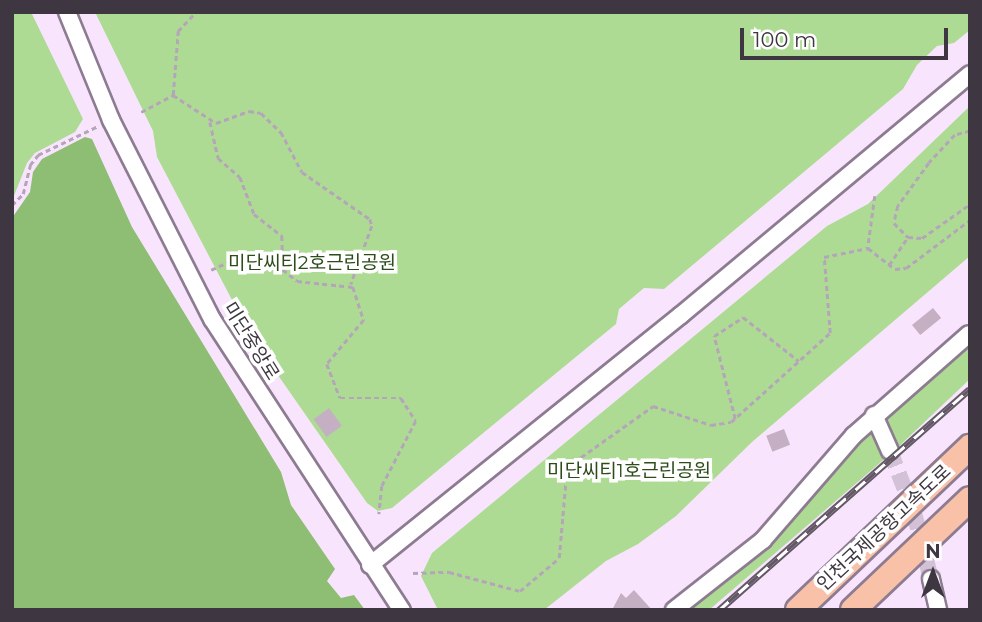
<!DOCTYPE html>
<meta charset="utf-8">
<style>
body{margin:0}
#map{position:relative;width:982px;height:622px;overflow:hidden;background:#f8e5fd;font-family:Montserrat,"Noto Sans KR",sans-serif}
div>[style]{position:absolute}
.green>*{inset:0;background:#addb94}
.forest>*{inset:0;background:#8ebd74}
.building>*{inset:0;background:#c5afc3;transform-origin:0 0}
.minor-tunnel>*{height:16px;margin-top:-8px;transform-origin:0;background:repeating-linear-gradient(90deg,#d3c2d7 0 16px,transparent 0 24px)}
.path>*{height:2.5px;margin-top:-1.25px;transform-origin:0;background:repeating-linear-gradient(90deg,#b4a5b8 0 5px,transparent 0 8.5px)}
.roads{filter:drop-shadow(2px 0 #8d7c91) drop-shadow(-2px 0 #8d7c91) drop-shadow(0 2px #8d7c91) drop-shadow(0 -2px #8d7c91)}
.minor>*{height:16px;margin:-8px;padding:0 8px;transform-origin:8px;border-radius:8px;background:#fff}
.highway>*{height:24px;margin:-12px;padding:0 12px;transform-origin:12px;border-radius:12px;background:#f9c1a8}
.rail>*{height:7px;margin-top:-3.5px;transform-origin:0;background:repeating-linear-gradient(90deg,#fff 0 13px,#635865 0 26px);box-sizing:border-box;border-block:2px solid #635865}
span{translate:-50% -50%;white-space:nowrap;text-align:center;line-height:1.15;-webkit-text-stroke:7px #fff;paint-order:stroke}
.park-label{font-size:19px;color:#2d4c1a}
.street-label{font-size:19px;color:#3e3640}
.frame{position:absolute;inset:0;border:14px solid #3e3640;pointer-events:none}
.north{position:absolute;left:898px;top:538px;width:70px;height:70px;-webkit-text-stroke:5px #fff;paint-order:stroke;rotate:0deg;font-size:19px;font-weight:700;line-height:28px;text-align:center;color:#3e3640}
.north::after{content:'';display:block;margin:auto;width:24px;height:32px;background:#3e3640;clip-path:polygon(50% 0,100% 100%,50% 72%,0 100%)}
.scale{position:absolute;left:740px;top:28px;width:208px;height:32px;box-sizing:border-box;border:4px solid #3e3640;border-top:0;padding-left:9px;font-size:21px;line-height:24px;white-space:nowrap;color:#3e3640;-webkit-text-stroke:5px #fff;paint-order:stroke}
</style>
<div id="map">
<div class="green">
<i style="clip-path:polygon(12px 12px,31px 12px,83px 119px,75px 132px,35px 153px,27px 163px,12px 201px)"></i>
<i style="clip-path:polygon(95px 12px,970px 12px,970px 30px,954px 43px,937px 46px,917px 65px,903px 89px,664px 289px,644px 288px,619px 309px,616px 324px,392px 508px,378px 511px,367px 503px,252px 338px,157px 157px,153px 131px)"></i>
<i style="clip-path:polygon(970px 106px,970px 256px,752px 442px,676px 516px,638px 544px,606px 561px,544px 610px,438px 610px,421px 576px,432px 553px,827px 226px,868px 204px)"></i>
<i style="clip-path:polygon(970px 338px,970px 379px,895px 450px,884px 421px,887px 408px)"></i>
<i style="clip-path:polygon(868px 432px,877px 435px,888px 456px,709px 610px,681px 610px)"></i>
</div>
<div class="forest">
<i style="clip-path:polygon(85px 137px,92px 139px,132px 227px,281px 472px,291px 505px,335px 569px,327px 581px,341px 598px,354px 595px,365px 610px,12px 610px,12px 218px,30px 192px,33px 172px,42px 159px)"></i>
</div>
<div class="building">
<i style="left:933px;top:308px;width:13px;height:27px;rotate:51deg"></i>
<i style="left:329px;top:408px;width:22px;height:19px;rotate:54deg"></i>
<i style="left:784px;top:429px;width:17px;height:19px;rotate:69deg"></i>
<i style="clip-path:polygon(634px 590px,652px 610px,612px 610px,621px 593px,626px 598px)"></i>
</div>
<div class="minor-tunnel">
<i style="left:890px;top:451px;width:66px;rotate:68.8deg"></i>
<i style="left:914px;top:513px;width:68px;rotate:75.6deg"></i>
</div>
<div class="path">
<i style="left:173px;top:95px;width:51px;rotate:33.1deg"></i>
<i style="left:216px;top:123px;width:35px;rotate:-20deg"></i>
<i style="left:249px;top:111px;width:12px;rotate:9deg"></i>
<i style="left:261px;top:113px;width:28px;rotate:44deg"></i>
<i style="left:281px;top:132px;width:45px;rotate:62.3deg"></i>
<i style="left:302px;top:172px;width:83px;rotate:34.7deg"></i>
<i style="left:370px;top:219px;width:7px;rotate:74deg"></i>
<i style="left:372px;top:226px;width:62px;rotate:109.9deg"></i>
<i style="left:173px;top:95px;width:64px;rotate:-85.5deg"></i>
<i style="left:178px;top:31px;width:26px;rotate:-47deg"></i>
<i style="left:141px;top:112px;width:36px;rotate:-28deg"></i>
<i style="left:210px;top:122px;width:37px;rotate:77deg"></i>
<i style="left:218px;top:158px;width:29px;rotate:41deg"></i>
<i style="left:240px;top:177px;width:40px;rotate:69deg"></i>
<i style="left:254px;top:214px;width:36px;rotate:38deg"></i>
<i style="left:282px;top:236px;width:33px;rotate:88deg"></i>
<i style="left:970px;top:131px;width:16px;rotate:165deg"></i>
<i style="left:955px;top:135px;width:38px;rotate:133deg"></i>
<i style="left:929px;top:163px;width:53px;rotate:125.8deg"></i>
<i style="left:898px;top:206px;width:17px;rotate:103deg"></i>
<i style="left:894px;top:223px;width:20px;rotate:45deg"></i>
<i style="left:908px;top:237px;width:14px;rotate:4deg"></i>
<i style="left:922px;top:238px;width:59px;rotate:-35.3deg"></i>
<i style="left:875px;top:196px;width:52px;rotate:97.7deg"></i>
<i style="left:868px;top:248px;width:34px;rotate:38deg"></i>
<i style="left:895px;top:269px;width:11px;rotate:-5deg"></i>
<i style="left:906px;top:268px;width:80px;rotate:-36.9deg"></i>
<i style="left:12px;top:205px;width:16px;rotate:-45deg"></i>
<i style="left:23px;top:194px;width:30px;rotate:-76deg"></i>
<i style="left:30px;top:165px;width:13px;rotate:-51deg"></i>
<i style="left:38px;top:155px;width:67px;rotate:-25.8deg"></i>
<i style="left:889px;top:265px;width:34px;rotate:-56deg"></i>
<i style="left:211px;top:270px;width:38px;rotate:-25deg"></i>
<i style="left:245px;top:254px;width:18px;rotate:-3deg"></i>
<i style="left:263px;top:253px;width:44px;rotate:39.5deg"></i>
<i style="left:297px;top:281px;width:56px;rotate:6.1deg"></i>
<i style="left:353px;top:287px;width:35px;rotate:72deg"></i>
<i style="left:364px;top:320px;width:57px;rotate:130.1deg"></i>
<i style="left:327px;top:364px;width:36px;rotate:69deg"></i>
<i style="left:340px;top:398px;width:61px"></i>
<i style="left:401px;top:398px;width:27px;rotate:57deg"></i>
<i style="left:416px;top:421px;width:73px;rotate:117.6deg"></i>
<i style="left:382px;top:486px;width:28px;rotate:96deg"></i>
<i style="left:735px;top:419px;width:86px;rotate:-104.2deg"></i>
<i style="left:714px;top:336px;width:35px;rotate:-33deg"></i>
<i style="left:743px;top:317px;width:71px;rotate:38.2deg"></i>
<i style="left:413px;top:573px;width:36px;rotate:-2deg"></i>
<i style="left:449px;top:572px;width:73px;rotate:15deg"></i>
<i style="left:520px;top:591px;width:51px;rotate:-40.2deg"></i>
<i style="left:559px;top:558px;width:91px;rotate:-85deg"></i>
<i style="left:567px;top:467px;width:105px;rotate:-35.3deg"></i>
<i style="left:653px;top:406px;width:61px;rotate:18.1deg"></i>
<i style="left:711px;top:425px;width:20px;rotate:-9deg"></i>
<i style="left:731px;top:422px;width:133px;rotate:-42deg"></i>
<i style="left:830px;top:333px;width:76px;rotate:-94.5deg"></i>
<i style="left:824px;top:257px;width:45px;rotate:-11.6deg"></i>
</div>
<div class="roads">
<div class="minor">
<i style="left:67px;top:12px;width:117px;rotate:67.8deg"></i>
<i style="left:111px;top:120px;width:223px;rotate:63.1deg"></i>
<i style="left:212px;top:319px;width:348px;rotate:56.9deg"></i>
<i style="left:874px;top:415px;width:39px;rotate:66deg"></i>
<i style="left:370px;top:565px;width:399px;rotate:-38.8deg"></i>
<i style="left:681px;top:315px;width:376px;rotate:-39.8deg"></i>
<i style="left:931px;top:579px;width:32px;rotate:77deg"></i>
<i style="left:674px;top:610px;width:113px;rotate:-38.2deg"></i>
<i style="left:763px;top:540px;width:138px;rotate:-49.1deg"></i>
<i style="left:853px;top:436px;width:154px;rotate:-41.3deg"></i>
</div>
<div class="highway">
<i style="left:798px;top:610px;width:237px;rotate:-43.5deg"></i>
<i style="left:853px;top:610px;width:161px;rotate:-43.5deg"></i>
</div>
</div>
<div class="rail">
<i style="left:719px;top:610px;width:334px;rotate:-41.4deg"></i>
</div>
<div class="park-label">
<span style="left:312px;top:263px">미단씨티2호근린공원</span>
<span style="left:629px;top:471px">미단씨티1호근린공원</span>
</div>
<div class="street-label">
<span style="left:251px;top:341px;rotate:58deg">미단중앙로</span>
<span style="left:884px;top:528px;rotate:-43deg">인천국제공항고속도로</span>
</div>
<div class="frame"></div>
<div class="north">N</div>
<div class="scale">100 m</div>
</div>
